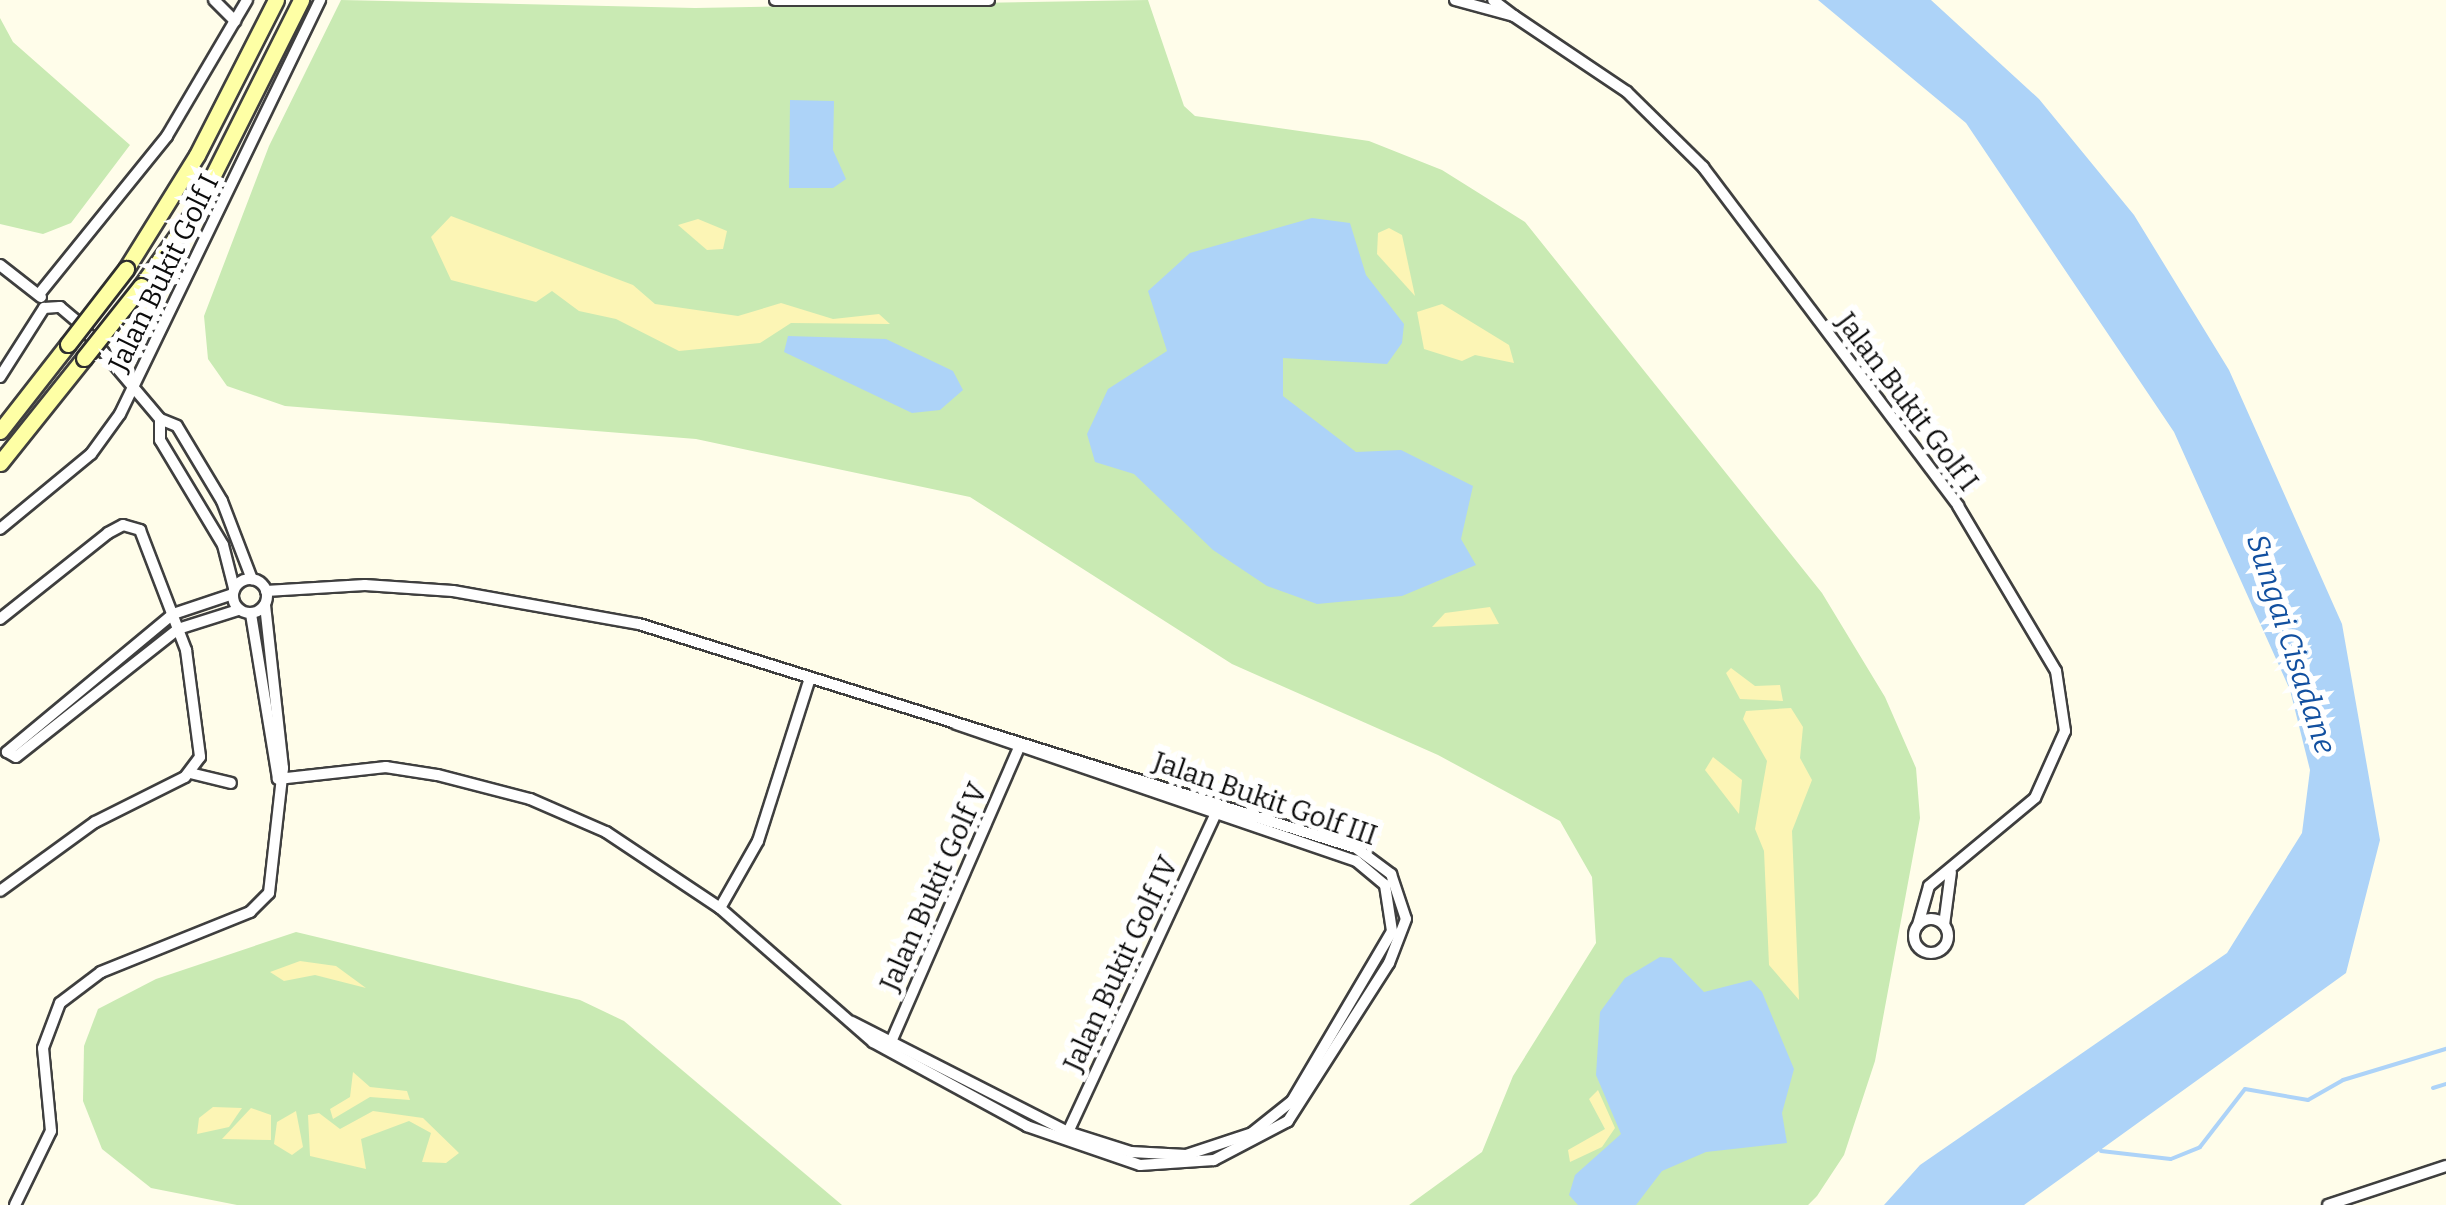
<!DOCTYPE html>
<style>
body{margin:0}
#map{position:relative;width:2446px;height:1205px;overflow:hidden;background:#fffdea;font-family:Bitter,serif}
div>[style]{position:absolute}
.green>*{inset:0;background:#c9eab3}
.sand>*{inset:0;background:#fcf5b5}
.water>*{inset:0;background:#add3f8}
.stream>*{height:4px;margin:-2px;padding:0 2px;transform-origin:2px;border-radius:2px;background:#add3f8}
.roads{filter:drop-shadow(2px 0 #3f3f3f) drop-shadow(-2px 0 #3f3f3f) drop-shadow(0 2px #3f3f3f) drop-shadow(0 -2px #3f3f3f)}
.minor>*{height:10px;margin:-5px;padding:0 5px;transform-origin:5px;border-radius:5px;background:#fff}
.minor>.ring{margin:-5px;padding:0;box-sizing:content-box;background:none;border:10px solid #fff;border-radius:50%}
.secondary>*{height:15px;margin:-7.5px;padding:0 7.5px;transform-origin:7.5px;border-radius:7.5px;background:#feffa5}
.bridges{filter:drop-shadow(2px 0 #2e2e2e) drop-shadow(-2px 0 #2e2e2e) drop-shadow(0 2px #2e2e2e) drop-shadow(0 -2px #2e2e2e)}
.secondary-bridge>*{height:15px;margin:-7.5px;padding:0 7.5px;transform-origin:7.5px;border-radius:7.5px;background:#feffa5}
span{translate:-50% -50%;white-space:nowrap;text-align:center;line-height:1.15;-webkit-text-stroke:10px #fff;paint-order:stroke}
.street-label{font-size:28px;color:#0c0c0c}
.water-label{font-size:30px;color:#1250a0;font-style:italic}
</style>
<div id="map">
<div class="green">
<i style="clip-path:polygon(341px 0,695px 8px,1148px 0,1184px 106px,1195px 116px,1369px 141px,1442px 170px,1525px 222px,1822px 593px,1885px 697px,1916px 768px,1920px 818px,1875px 1061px,1844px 1155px,1817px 1196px,1808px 1205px,1409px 1205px,1482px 1152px,1513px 1076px,1596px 943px,1592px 877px,1560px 821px,1438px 755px,1232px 664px,970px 497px,696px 439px,285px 406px,227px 386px,208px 359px,204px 316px,269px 146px)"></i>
<i style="clip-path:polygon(0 18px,13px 42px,130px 145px,71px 223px,43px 234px,0 224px)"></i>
<i style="clip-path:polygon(296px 932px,580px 1000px,624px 1021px,842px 1205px,237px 1205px,151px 1188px,102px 1149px,83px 1101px,84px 1046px,98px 1009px,156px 979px)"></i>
</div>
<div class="sand">
<i style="clip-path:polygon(451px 216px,633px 285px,655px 304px,738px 316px,781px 303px,833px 319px,879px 314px,890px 324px,791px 323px,760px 343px,679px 351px,616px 319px,579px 311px,552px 291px,536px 302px,451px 280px,431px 237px)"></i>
<i style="clip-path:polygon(698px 219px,727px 231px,723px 249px,707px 250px,678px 225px)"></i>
<i style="clip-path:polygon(1389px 228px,1402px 235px,1415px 296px,1377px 254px,1378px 233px)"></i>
<i style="clip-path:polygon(1442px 304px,1509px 345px,1514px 363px,1475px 355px,1462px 361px,1424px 349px,1417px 312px)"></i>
<i style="clip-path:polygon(1490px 607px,1499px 624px,1432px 627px,1445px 613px)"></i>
<i style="clip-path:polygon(1731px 668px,1755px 686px,1780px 685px,1783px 701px,1740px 699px,1726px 673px)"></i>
<i style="clip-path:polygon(1791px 708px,1803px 727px,1800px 758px,1812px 780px,1792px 831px,1799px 1000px,1769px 965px,1764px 851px,1755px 829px,1767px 761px,1743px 719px,1746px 711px)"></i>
<i style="clip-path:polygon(1713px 757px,1742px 780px,1739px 814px,1705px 770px)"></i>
<i style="clip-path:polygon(300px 961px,336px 966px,366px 988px,315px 975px,284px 981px,270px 972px)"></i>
<i style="clip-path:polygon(353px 1072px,370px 1087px,407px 1091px,410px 1100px,370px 1097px,333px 1119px,330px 1109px,350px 1097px)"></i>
<i style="clip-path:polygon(1598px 1090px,1615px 1128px,1602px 1147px,1570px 1162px,1568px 1150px,1605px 1129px,1589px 1099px)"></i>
<i style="clip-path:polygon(213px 1107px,242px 1108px,229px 1127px,197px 1134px,199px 1118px)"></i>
<i style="clip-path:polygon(251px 1108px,271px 1115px,271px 1140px,222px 1139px)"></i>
<i style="clip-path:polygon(296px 1111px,303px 1147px,292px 1155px,274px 1144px,277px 1122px)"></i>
<i style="clip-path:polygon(373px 1111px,423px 1118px,459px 1153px,446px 1163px,422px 1162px,431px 1133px,409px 1121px,361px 1139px,366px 1169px,310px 1156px,308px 1115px,319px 1113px,340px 1129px)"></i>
</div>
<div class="water">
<i style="clip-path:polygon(1818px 0,1931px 0,2039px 99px,2134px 215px,2229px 370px,2342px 624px,2380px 840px,2346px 973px,2024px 1205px,1884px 1205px,1920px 1165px,2227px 953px,2302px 833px,2310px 770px,2290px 690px,2174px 432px,1966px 123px)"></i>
<i style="clip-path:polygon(790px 100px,834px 101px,833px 150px,846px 179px,833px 188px,789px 188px)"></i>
<i style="clip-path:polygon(1312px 218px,1350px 223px,1366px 275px,1404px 324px,1402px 343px,1387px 364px,1283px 358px,1283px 396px,1356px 452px,1401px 450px,1473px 486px,1461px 539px,1476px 565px,1402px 596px,1317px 604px,1267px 586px,1213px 550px,1134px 474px,1095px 462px,1087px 434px,1108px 389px,1167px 351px,1148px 291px,1190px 253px)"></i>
<i style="clip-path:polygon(788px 336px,886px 339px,953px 371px,963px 390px,940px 410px,912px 413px,784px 352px)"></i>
<i style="clip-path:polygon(1660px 957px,1671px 958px,1704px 992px,1751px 980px,1762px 992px,1794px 1069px,1782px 1113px,1787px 1143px,1706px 1152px,1662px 1171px,1636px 1205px,1578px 1205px,1569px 1195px,1575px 1175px,1621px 1134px,1596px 1075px,1600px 1012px,1625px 978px)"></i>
</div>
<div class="stream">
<i style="left:2433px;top:1088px;width:14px;rotate:-17deg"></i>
<i style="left:2101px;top:1151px;width:70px;rotate:6.5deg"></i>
<i style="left:2171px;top:1159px;width:31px;rotate:-22deg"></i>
<i style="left:2200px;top:1147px;width:73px;rotate:-52.2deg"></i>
<i style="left:2245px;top:1089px;width:64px;rotate:9.9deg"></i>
<i style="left:2308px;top:1100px;width:40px;rotate:-29.7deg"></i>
<i style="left:2343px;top:1080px;width:108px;rotate:-16.8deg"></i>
</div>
<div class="roads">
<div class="minor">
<i style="left:214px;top:0;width:30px;rotate:45deg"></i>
<i style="left:775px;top:0;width:214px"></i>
<i style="left:1455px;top:0;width:61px;rotate:15.2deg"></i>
<i style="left:1514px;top:16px;width:26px;rotate:-143deg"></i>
<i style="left:1514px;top:16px;width:136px;rotate:33.9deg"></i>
<i style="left:1627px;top:92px;width:107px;rotate:44.6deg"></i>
<i style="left:1703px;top:167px;width:424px;rotate:53deg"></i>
<i style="left:1958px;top:506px;width:192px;rotate:59.3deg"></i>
<i style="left:2056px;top:671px;width:61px;rotate:81.5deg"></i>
<i style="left:2065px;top:731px;width:73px;rotate:114.1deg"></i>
<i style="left:2035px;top:798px;width:138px;rotate:140.3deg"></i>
<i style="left:1929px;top:886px;width:41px;rotate:105.8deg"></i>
<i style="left:0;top:265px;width:52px;rotate:38deg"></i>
<i style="left:40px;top:293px;width:202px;rotate:-51deg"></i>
<i style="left:167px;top:136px;width:158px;rotate:-59.5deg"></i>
<i style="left:44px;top:308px;width:16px;rotate:-4deg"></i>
<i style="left:60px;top:307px;width:25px;rotate:40deg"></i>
<i style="left:79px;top:323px;width:126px;rotate:49.8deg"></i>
<i style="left:160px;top:419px;width:18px;rotate:22deg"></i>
<i style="left:177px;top:426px;width:87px;rotate:59deg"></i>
<i style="left:222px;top:501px;width:84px;rotate:69deg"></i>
<i style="left:0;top:377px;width:82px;rotate:-57.5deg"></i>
<i style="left:160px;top:419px;width:21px;rotate:90deg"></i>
<i style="left:160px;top:440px;width:122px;rotate:59deg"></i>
<i style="left:223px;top:545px;width:44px;rotate:75.7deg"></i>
<i style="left:0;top:529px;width:118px;rotate:-39.5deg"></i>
<i style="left:91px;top:454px;width:49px;rotate:-54.1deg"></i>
<i style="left:120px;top:414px;width:460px;rotate:-64.2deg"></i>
<i class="ring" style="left:233px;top:579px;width:24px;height:24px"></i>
<i style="left:266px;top:591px;width:99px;rotate:-3.5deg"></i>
<i style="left:365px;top:585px;width:88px;rotate:3.9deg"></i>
<i style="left:453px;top:591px;width:189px;rotate:10.1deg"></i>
<i style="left:639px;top:624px;width:751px;rotate:17.35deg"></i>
<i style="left:1356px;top:848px;width:44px;rotate:36.6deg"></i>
<i style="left:1391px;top:874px;width:47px;rotate:71.6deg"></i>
<i style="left:1406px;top:919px;width:47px;rotate:111.1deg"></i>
<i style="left:1389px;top:963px;width:188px;rotate:122.6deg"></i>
<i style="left:1288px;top:1121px;width:84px;rotate:152.2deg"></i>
<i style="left:1214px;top:1160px;width:74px;rotate:176.1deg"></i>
<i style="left:1140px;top:1165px;width:120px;rotate:-161deg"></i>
<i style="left:1027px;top:1126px;width:175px;rotate:-151.4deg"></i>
<i style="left:873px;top:1042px;width:203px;rotate:-138.8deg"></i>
<i style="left:720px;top:908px;width:137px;rotate:-146.3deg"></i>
<i style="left:606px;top:832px;width:83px;rotate:-156.5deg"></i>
<i style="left:530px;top:799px;width:96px;rotate:-165.5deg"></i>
<i style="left:437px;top:775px;width:52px;rotate:-171.1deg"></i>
<i style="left:386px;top:767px;width:109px;rotate:173.7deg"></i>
<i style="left:233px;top:594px;width:63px;rotate:161.6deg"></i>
<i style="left:173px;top:614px;width:216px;rotate:140.3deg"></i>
<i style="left:7px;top:752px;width:10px;rotate:29deg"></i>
<i style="left:16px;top:757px;width:206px;rotate:-38.3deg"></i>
<i style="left:178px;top:629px;width:63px;rotate:-17.6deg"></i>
<i style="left:251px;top:614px;width:167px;rotate:80.7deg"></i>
<i style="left:0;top:619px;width:138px;rotate:-38.5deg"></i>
<i style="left:108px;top:533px;width:17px;rotate:-28deg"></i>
<i style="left:123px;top:525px;width:18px;rotate:16deg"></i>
<i style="left:140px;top:530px;width:129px;rotate:69deg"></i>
<i style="left:186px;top:650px;width:108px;rotate:82.5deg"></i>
<i style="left:200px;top:757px;width:25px;rotate:127deg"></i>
<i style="left:185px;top:777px;width:101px;rotate:153.4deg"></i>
<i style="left:95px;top:822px;width:117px;rotate:144deg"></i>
<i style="left:190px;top:773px;width:42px;rotate:13.7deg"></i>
<i style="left:720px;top:908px;width:77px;rotate:-60.4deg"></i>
<i style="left:758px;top:841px;width:171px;rotate:-72.3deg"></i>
<i class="ring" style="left:1914px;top:919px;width:24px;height:24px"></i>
<i style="left:1944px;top:925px;width:53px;rotate:-82.5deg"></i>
<i style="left:852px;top:1022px;width:242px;rotate:27deg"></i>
<i style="left:1068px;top:1132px;width:66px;rotate:17.6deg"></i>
<i style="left:1131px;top:1152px;width:55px;rotate:3.1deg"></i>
<i style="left:1186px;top:1155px;width:70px;rotate:-18.4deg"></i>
<i style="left:1252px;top:1133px;width:51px;rotate:-38.7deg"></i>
<i style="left:1292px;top:1101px;width:197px;rotate:-59.5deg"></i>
<i style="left:1392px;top:931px;width:47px;rotate:-98.7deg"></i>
<i style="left:1385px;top:885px;width:38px;rotate:-140deg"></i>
<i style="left:1356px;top:861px;width:423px;rotate:-161.1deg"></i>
<i style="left:891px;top:1042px;width:318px;rotate:-66.5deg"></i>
<i style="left:1068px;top:1132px;width:349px;rotate:-65.1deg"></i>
<i style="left:15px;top:1205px;width:82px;rotate:-64.1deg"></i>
<i style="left:51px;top:1131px;width:83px;rotate:-95.5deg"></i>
<i style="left:43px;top:1048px;width:48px;rotate:-69.3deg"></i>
<i style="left:60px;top:1003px;width:51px;rotate:-37.1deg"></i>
<i style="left:101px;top:972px;width:161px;rotate:-21.9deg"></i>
<i style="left:250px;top:912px;width:27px;rotate:-45deg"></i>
<i style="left:269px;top:893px;width:126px;rotate:-83.6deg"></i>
<i style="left:283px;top:768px;width:164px;rotate:-96.3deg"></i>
<i style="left:2328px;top:1205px;width:124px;rotate:-18.3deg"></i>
</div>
<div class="secondary">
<i style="left:126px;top:269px;width:134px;rotate:-58.1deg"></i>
<i style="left:197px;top:155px;width:174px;rotate:-63deg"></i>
<i style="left:141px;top:286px;width:95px;rotate:-54.5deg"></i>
<i style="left:196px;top:209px;width:234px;rotate:-63.3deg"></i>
<i style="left:0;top:431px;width:110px;rotate:-52deg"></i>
<i style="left:0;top:463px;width:134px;rotate:-51.3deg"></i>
</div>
</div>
<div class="bridges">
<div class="secondary-bridge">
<i style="left:68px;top:344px;width:95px;rotate:-52.3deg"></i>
<i style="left:84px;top:358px;width:92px;rotate:-51.6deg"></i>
</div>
</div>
<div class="street-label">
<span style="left:164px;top:273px;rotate:-64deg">Jalan Bukit Golf I</span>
<span style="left:1907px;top:402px;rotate:53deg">Jalan Bukit Golf I</span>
<span style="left:1265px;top:799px;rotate:19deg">Jalan Bukit Golf III</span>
<span style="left:934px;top:887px;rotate:-66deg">Jalan Bukit Golf V</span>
<span style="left:1121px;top:964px;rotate:-65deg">Jalan Bukit Golf IV</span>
</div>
<div class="water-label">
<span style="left:2291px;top:644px;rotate:72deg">Sungai Cisadane</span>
</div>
</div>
